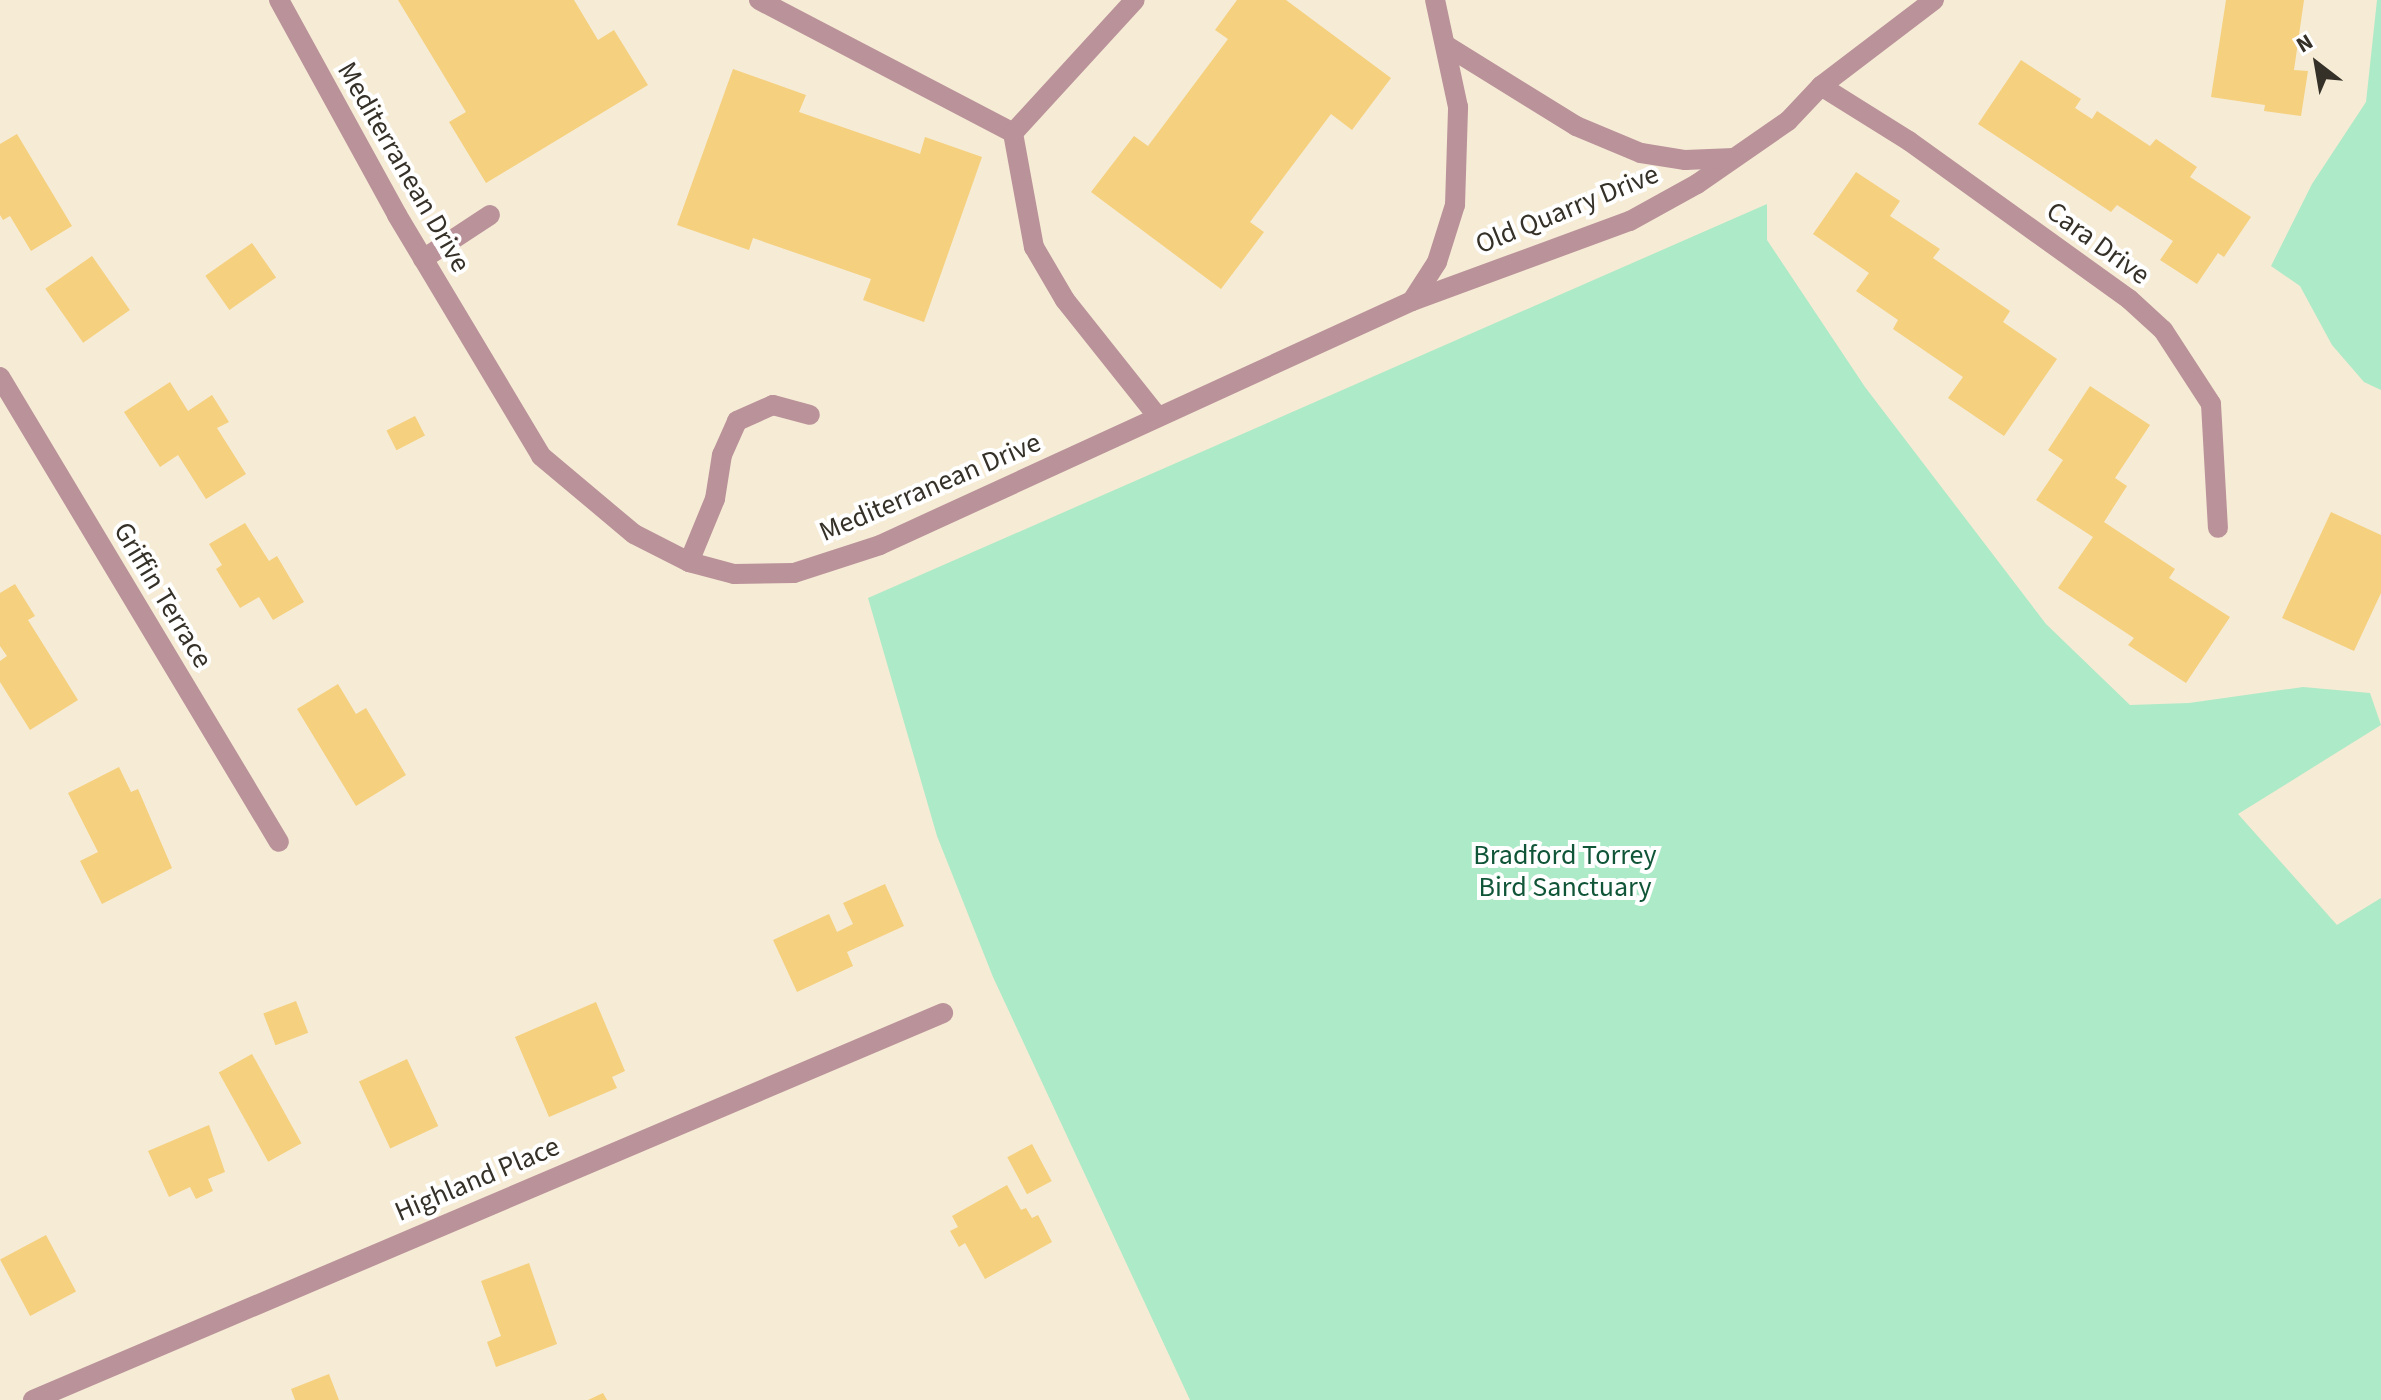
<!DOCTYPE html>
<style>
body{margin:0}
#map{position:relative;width:2381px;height:1400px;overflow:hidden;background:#f6ebd5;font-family:"Source Sans 3",sans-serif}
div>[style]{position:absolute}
.green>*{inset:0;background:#adeac7}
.building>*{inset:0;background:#f5d07e;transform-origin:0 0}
.minor>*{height:20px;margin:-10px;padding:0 10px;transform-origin:10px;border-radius:10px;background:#ba929a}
span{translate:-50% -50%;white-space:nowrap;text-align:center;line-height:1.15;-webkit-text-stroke:8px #fff;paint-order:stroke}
.street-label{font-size:28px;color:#353128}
.park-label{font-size:28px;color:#105537}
.north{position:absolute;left:2277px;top:24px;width:80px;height:80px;-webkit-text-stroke:6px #fff;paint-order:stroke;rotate:329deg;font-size:22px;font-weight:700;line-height:32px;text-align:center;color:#353128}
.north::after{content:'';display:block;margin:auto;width:28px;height:36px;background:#353128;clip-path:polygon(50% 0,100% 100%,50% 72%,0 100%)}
</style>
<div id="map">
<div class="green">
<i style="clip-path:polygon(2377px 0,2381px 0,2381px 390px,2364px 382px,2332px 345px,2300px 286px,2271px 266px,2312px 184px,2366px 102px)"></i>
<i style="clip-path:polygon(1767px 204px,1767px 240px,1865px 387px,2046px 624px,2130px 705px,2189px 703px,2303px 687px,2370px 693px,2381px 725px,2238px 814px,2337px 925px,2381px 898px,2381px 1400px,1190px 1400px,993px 977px,937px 836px,868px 598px)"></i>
</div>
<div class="building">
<i style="clip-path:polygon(398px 0,574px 0,598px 40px,614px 30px,648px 85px,486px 183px,449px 122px,466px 112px)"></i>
<i style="clip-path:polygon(1237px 0,1286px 0,1391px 78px,1352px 130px,1331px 114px,1250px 222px,1264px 232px,1221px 289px,1091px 192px,1134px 136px,1148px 146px,1228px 39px,1215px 30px)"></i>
<i style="clip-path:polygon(2226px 0,2304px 0,2294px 70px,2308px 71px,2301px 116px,2264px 111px,2265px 105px,2211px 97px)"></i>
<i style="clip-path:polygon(2021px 60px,2081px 99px,2075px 108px,2092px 119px,2097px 111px,2150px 146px,2156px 139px,2197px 167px,2190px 177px,2251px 217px,2224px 257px,2218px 253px,2197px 284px,2160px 260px,2173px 241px,2117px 205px,2111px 212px,1978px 124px)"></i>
<i style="clip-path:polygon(733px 69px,806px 95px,799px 112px,920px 154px,925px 137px,982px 157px,924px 322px,863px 300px,871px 279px,753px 238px,749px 250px,677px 225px)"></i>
<i style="clip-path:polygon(17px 134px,72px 226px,31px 251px,10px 216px,3px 220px,0 215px,0 144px)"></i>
<i style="clip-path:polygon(1856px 172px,1900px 201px,1890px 216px,1940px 249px,1933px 258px,2010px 311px,2003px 322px,2057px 359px,2004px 436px,1948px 398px,1963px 377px,1893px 329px,1898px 320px,1856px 291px,1869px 273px,1813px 234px)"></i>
<i style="left:252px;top:243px;width:42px;height:57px;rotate:55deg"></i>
<i style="left:92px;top:256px;width:66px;height:57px;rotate:55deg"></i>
<i style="clip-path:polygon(170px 382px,188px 411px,212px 395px,229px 422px,217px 428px,246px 474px,206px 499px,178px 455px,160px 467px,124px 412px)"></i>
<i style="clip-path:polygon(2090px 386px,2150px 425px,2115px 478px,2127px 486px,2104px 522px,2175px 569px,2169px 578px,2230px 617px,2186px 683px,2128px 645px,2134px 638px,2058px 588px,2093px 537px,2036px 500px,2063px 460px,2048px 450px)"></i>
<i style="left:415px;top:416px;width:22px;height:32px;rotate:63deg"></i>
<i style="clip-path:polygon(2331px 512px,2381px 535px,2381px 593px,2354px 651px,2282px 618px)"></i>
<i style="clip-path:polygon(245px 523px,269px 561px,277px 556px,304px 602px,273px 620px,259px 597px,240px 608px,216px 569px,222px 565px,209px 544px)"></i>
<i style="clip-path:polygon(15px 584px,35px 616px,28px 620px,78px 700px,30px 730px,0 682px,0 661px,7px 656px,0 646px,0 593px)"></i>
<i style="clip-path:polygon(338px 684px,356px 714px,366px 708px,406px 775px,356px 806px,297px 709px)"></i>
<i style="clip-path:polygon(119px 767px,131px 792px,138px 789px,172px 868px,102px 904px,80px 861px,98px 852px,68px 793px)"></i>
<i style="clip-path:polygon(885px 884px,904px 926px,847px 952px,853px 966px,797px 992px,773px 940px,829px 914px,837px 932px,853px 924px,843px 903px)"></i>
<i style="left:296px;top:1001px;width:34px;height:35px;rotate:69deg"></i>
<i style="clip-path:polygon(596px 1002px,625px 1071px,612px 1077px,617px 1088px,549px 1117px,515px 1037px)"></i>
<i style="left:252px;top:1054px;width:102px;height:38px;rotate:61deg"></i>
<i style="left:407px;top:1059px;width:74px;height:53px;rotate:65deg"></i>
<i style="clip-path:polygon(209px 1125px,225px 1172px,208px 1179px,213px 1191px,196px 1199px,190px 1187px,169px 1197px,148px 1151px)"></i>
<i style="left:1032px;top:1144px;width:42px;height:28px;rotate:62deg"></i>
<i style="clip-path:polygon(1007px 1185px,1021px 1210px,1026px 1208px,1032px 1218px,1038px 1215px,1052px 1242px,985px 1279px,965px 1243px,959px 1247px,950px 1231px,958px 1227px,952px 1216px)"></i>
<i style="left:46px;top:1235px;width:64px;height:52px;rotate:62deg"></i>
<i style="clip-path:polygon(529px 1263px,557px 1344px,496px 1367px,487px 1342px,501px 1336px,481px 1281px)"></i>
<i style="clip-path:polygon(329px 1374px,339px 1400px,295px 1400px,291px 1389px)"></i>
<i style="clip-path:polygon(603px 1393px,607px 1400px,588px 1400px)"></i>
</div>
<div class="minor">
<i style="left:279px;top:0;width:245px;rotate:61.2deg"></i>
<i style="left:397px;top:215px;width:281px;rotate:59.1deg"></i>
<i style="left:541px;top:456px;width:121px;rotate:40deg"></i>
<i style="left:634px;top:534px;width:62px;rotate:27deg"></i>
<i style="left:689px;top:562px;width:47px;rotate:14.9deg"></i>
<i style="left:734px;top:574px;width:60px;rotate:-1deg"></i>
<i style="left:794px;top:573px;width:90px;rotate:-18deg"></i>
<i style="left:880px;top:545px;width:585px;rotate:-24.64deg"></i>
<i style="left:1412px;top:301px;width:232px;rotate:-20.2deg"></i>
<i style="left:1630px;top:221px;width:77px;rotate:-28.9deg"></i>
<i style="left:1697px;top:184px;width:111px;rotate:-34.7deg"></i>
<i style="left:1788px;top:121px;width:48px;rotate:-46.7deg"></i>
<i style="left:1821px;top:86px;width:142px;rotate:-37.3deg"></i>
<i style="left:759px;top:0;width:287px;rotate:27.6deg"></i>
<i style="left:1013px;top:133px;width:180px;rotate:-47.5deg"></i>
<i style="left:1447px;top:46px;width:152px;rotate:31.8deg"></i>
<i style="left:1576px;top:126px;width:70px;rotate:22.6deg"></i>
<i style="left:1641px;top:153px;width:45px;rotate:9deg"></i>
<i style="left:1685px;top:160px;width:49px;rotate:-2.3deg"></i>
<i style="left:1821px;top:86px;width:104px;rotate:32deg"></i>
<i style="left:1909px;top:141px;width:271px;rotate:35.7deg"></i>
<i style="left:2129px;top:299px;width:46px;rotate:42.4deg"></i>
<i style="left:2163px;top:330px;width:88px;rotate:57deg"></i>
<i style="left:2211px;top:404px;width:124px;rotate:86.8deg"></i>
<i style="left:1013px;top:133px;width:116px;rotate:79.6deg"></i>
<i style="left:1034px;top:247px;width:61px;rotate:59.7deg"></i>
<i style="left:1065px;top:300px;width:149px;rotate:51.5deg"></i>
<i style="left:423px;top:259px;width:80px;rotate:-33.3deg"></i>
<i style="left:1412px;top:301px;width:46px;rotate:-57.3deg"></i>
<i style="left:1437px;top:262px;width:60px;rotate:-72.5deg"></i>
<i style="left:1455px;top:205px;width:98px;rotate:-88.2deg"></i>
<i style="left:1458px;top:107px;width:109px;rotate:-102.1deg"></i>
<i style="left:0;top:377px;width:542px;rotate:59.04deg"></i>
<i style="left:689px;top:562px;width:68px;rotate:-67.6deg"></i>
<i style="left:715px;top:499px;width:45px;rotate:-81deg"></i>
<i style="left:722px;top:455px;width:37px;rotate:-66deg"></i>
<i style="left:737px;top:421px;width:39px;rotate:-24deg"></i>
<i style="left:773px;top:405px;width:38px;rotate:15deg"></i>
<i style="left:33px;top:1400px;width:989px;rotate:-23.04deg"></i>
</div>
<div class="street-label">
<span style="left:404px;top:167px;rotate:60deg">Mediterranean Drive</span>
<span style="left:1567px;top:209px;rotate:-22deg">Old Quarry Drive</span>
<span style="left:2098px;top:243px;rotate:36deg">Cara Drive</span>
<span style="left:930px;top:487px;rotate:-23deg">Mediterranean Drive</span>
<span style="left:163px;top:595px;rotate:59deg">Griffin Terrace</span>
<span style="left:477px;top:1179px;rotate:-23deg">Highland Place</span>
</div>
<div class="park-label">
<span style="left:1565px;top:871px">Bradford Torrey<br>Bird Sanctuary</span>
</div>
<div class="north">N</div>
</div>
